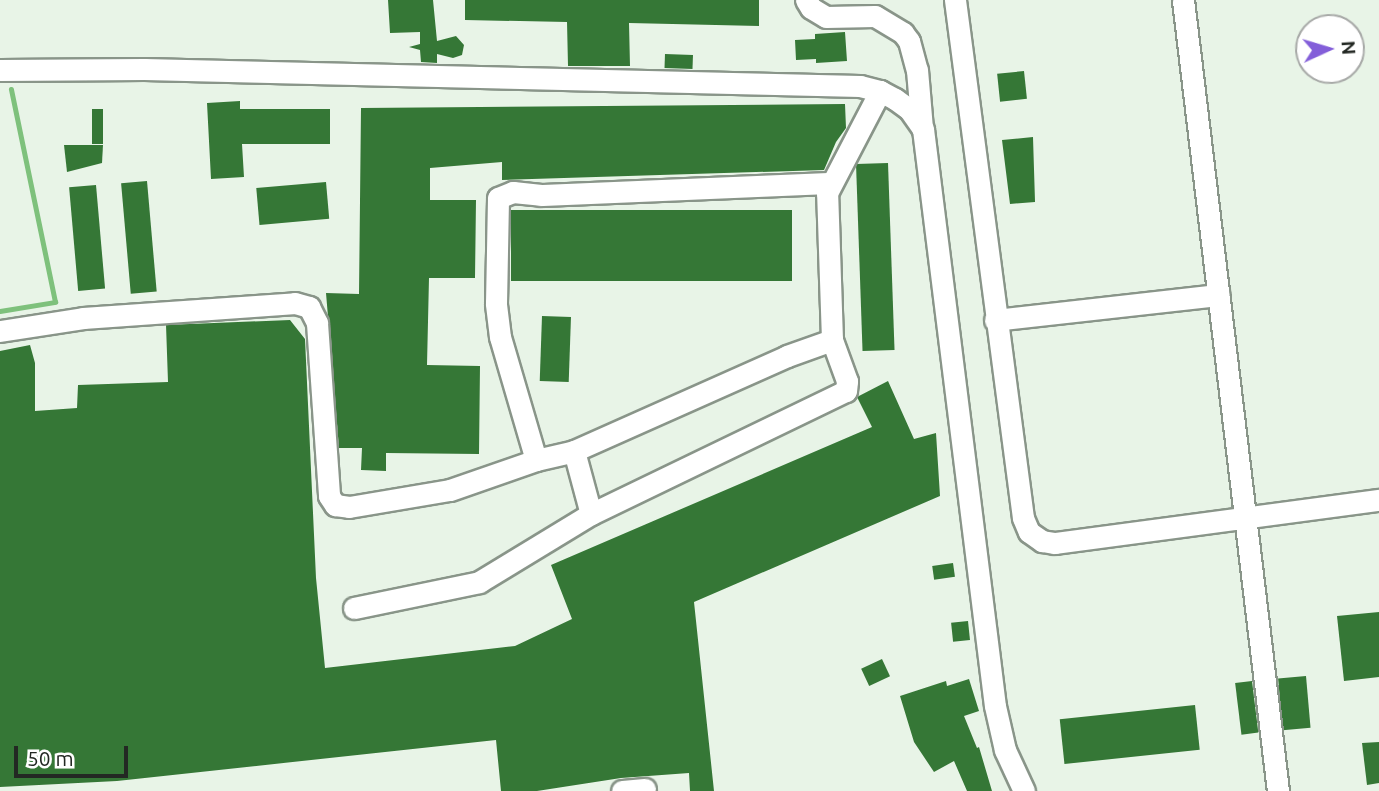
<!DOCTYPE html>
<style>
body{margin:0}
#map{position:relative;width:1379px;height:791px;overflow:hidden;background:#e8f4e7;font-family:Ubuntu,sans-serif}
div>[style]{position:absolute}
.stream>*{height:4.5px;margin:-2.25px;padding:0 2.25px;transform-origin:2.25px;border-radius:2.25px;background:#7ec17c}
.building>*{inset:0;background:#357736;transform-origin:0 0}
.roads{filter:drop-shadow(2px 0 #899589) drop-shadow(-2px 0 #899589) drop-shadow(0 2px #899589) drop-shadow(0 -2px #899589)}
.minor>*{height:21px;margin:-10.5px;padding:0 10.5px;transform-origin:10.5px;border-radius:10.5px;background:#fff}
span{translate:-50% -50%;white-space:nowrap;text-align:center;line-height:1.15;-webkit-text-stroke:7px #fff;paint-order:stroke}
.north{position:absolute;left:1295px;top:14px;width:70px;height:70px;box-sizing:border-box;background:#fff;border:2px solid #a7a9a7;border-radius:50%;rotate:86deg;font-size:19px;font-weight:700;line-height:28px;text-align:center;color:#232823}
.north::after{content:'';display:block;margin:auto;width:24px;height:32px;background:#835ed9;clip-path:polygon(50% 0,100% 100%,50% 72%,0 100%)}
.scale{position:absolute;left:14px;top:746px;width:114px;height:32px;box-sizing:border-box;border:4px solid #232823;border-top:0;padding-left:9px;font-size:21px;line-height:24px;white-space:nowrap;color:#232823;-webkit-text-stroke:5px #fff;paint-order:stroke}
</style>
<div id="map">
<div class="stream">
<i style="left:0;top:311px;width:56px;rotate:-9.3deg"></i>
<i style="left:55px;top:302px;width:217px;rotate:-101.7deg"></i>
</div>
<div class="building">
<i style="clip-path:polygon(388px 0,433px 0,437px 41px,456px 36px,464px 45px,462px 55px,453px 58px,437px 54px,437px 63px,421px 62px,420px 50px,409px 47px,420px 44px,420px 32px,390px 33px)"></i>
<i style="clip-path:polygon(465px 0,759px 0,759px 26px,629px 23px,630px 66px,568px 66px,567px 22px,465px 20px)"></i>
<i style="clip-path:polygon(845px 32px,847px 61px,816px 63px,816px 59px,796px 60px,795px 40px,815px 39px,815px 34px)"></i>
<i style="left:665px;top:54px;width:28px;height:14px;rotate:2deg"></i>
<i style="left:1024px;top:71px;width:28px;height:27px;rotate:84deg"></i>
<i style="clip-path:polygon(240px 101px,240px 109px,330px 109px,330px 144px,242px 144px,244px 177px,211px 179px,207px 103px)"></i>
<i style="clip-path:polygon(845px 104px,846px 128px,836px 142px,824px 170px,502px 180px,502px 162px,430px 168px,430px 200px,476px 200px,475px 278px,429px 278px,427px 365px,480px 366px,479px 454px,386px 453px,386px 471px,361px 470px,362px 448px,339px 448px,326px 293px,359px 294px,361px 108px)"></i>
<i style="left:103px;top:109px;width:35px;height:11px;rotate:90deg"></i>
<i style="clip-path:polygon(1033px 137px,1035px 202px,1010px 204px,1002px 140px)"></i>
<i style="clip-path:polygon(64px 145px,103px 145px,102px 163px,67px 172px)"></i>
<i style="left:888px;top:163px;width:187px;height:32px;rotate:88deg"></i>
<i style="left:147px;top:181px;width:111px;height:26px;rotate:85deg"></i>
<i style="left:326px;top:182px;width:37px;height:70px;rotate:85deg"></i>
<i style="left:96px;top:185px;width:104px;height:27px;rotate:85deg"></i>
<i style="left:792px;top:210px;width:71px;height:281px;rotate:90deg"></i>
<i style="left:542px;top:316px;width:29px;height:65px;rotate:2deg"></i>
<i style="clip-path:polygon(290px 320px,305px 339px,316px 578px,325px 668px,515px 646px,572px 619px,551px 565px,872px 427px,857px 397px,888px 381px,914px 439px,936px 433px,940px 496px,694px 602px,714px 791px,690px 791px,689px 773px,621px 778px,537px 791px,501px 791px,496px 740px,117px 781px,0 787px,0 351px,30px 345px,35px 363px,35px 411px,77px 408px,78px 385px,168px 382px,166px 325px)"></i>
<i style="left:953px;top:563px;width:14px;height:21px;rotate:82deg"></i>
<i style="clip-path:polygon(1379px 612px,1379px 677px,1344px 681px,1337px 616px)"></i>
<i style="left:968px;top:621px;width:19px;height:17px;rotate:84deg"></i>
<i style="left:882px;top:659px;width:19px;height:23px;rotate:65deg"></i>
<i style="left:1306px;top:676px;width:52px;height:28px;rotate:85deg"></i>
<i style="clip-path:polygon(969px 679px,979px 711px,964px 716px,977px 748px,979px 747px,992px 791px,967px 791px,954px 761px,934px 772px,914px 742px,900px 696px,946px 681px,947px 686px)"></i>
<i style="left:1252px;top:681px;width:52px;height:17px;rotate:83deg"></i>
<i style="left:1195px;top:705px;width:45px;height:136px;rotate:84deg"></i>
<i style="clip-path:polygon(1379px 742px,1379px 783px,1367px 785px,1362px 743px)"></i>
</div>
<div class="roads">
<div class="minor">
<i style="left:806px;top:0;width:9px;rotate:58deg"></i>
<i style="left:811px;top:8px;width:17px;rotate:31deg"></i>
<i style="left:826px;top:17px;width:49px;rotate:-1.2deg"></i>
<i style="left:875px;top:16px;width:33px;rotate:31deg"></i>
<i style="left:903px;top:33px;width:10px;rotate:53deg"></i>
<i style="left:909px;top:41px;width:30px;rotate:75deg"></i>
<i style="left:917px;top:70px;width:58px;rotate:85.1deg"></i>
<i style="left:955px;top:0;width:522px;rotate:82.52deg"></i>
<i style="left:1023px;top:518px;width:15px;rotate:67deg"></i>
<i style="left:1029px;top:532px;width:16px;rotate:35deg"></i>
<i style="left:1042px;top:541px;width:13px;rotate:9deg"></i>
<i style="left:1055px;top:543px;width:327px;rotate:-7.6deg"></i>
<i style="left:1183px;top:0;width:797px;rotate:83.15deg"></i>
<i style="left:0;top:70px;width:144px;rotate:-0.4deg"></i>
<i style="left:144px;top:69px;width:716px;rotate:1.36deg"></i>
<i style="left:860px;top:86px;width:21px;rotate:14deg"></i>
<i style="left:880px;top:91px;width:17px;rotate:28deg"></i>
<i style="left:895px;top:99px;width:17px;rotate:36deg"></i>
<i style="left:909px;top:109px;width:24px;rotate:55deg"></i>
<i style="left:923px;top:129px;width:581px;rotate:82.89deg"></i>
<i style="left:995px;top:706px;width:45px;rotate:77.2deg"></i>
<i style="left:1005px;top:750px;width:45px;rotate:65.1deg"></i>
<i style="left:995px;top:320px;width:225px;rotate:-6.4deg"></i>
<i style="left:0;top:331px;width:84px;rotate:-8.9deg"></i>
<i style="left:83px;top:318px;width:213px;rotate:-4deg"></i>
<i style="left:295px;top:303px;width:15px;rotate:16deg"></i>
<i style="left:309px;top:307px;width:18px;rotate:63deg"></i>
<i style="left:317px;top:323px;width:173px;rotate:86deg"></i>
<i style="left:329px;top:496px;width:11px;rotate:56deg"></i>
<i style="left:335px;top:505px;width:14px;rotate:8deg"></i>
<i style="left:349px;top:507px;width:102px;rotate:-9.6deg"></i>
<i style="left:450px;top:490px;width:91px;rotate:-19.2deg"></i>
<i style="left:536px;top:460px;width:39px;rotate:-13deg"></i>
<i style="left:574px;top:451px;width:233px;rotate:-24deg"></i>
<i style="left:787px;top:356px;width:48px;rotate:-19.6deg"></i>
<i style="left:832px;top:340px;width:147px;rotate:-91.9deg"></i>
<i style="left:827px;top:193px;width:115px;rotate:-62.5deg"></i>
<i style="left:574px;top:451px;width:65px;rotate:74.9deg"></i>
<i style="left:536px;top:460px;width:128px;rotate:-106.3deg"></i>
<i style="left:500px;top:337px;width:34px;rotate:-97deg"></i>
<i style="left:496px;top:303px;width:105px;rotate:-88.9deg"></i>
<i style="left:498px;top:198px;width:16px;rotate:-22deg"></i>
<i style="left:513px;top:192px;width:28px;rotate:6deg"></i>
<i style="left:541px;top:195px;width:289px;rotate:-2.4deg"></i>
<i style="left:354px;top:608px;width:128px;rotate:-11.7deg"></i>
<i style="left:479px;top:582px;width:131px;rotate:-31.3deg"></i>
<i style="left:591px;top:514px;width:283px;rotate:-25.8deg"></i>
<i style="left:846px;top:391px;width:10px;rotate:-84deg"></i>
<i style="left:847px;top:381px;width:44px;rotate:-110.1deg"></i>
<i style="left:622px;top:791px;width:23px;rotate:-5deg"></i>
</div>
</div>
<div class="north">N</div>
<div class="scale">50 m</div>
</div>
